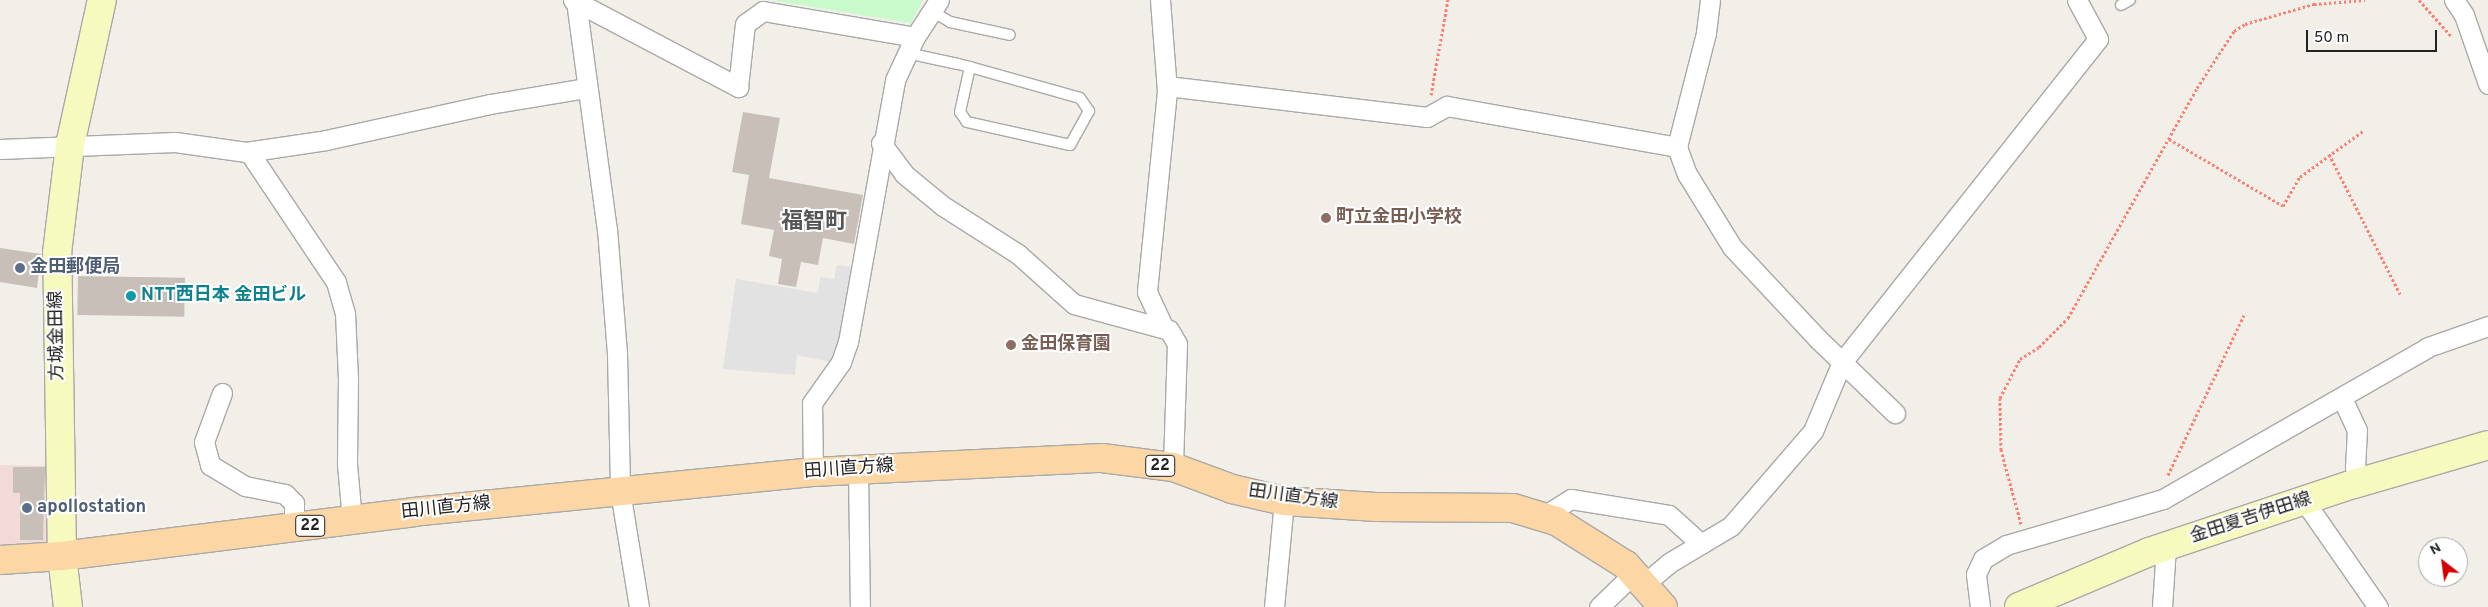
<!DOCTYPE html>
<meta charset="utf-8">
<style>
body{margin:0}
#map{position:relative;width:2488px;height:607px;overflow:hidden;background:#f2efe9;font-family:Overpass,"Noto Sans JP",sans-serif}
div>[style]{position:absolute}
.commercial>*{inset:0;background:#f2dad9}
.park>*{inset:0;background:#c8facc}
.parking>*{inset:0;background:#e2e2e2}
.building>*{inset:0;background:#c7bfb8;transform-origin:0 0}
.path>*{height:3px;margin-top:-1.5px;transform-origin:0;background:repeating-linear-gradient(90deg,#fa8072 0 2.5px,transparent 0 5px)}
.roads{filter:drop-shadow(1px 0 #a9a9a9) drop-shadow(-1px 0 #a9a9a9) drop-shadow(0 1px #a9a9a9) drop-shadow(0 -1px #a9a9a9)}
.lane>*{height:10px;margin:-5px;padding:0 5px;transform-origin:5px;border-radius:5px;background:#fff}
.street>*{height:19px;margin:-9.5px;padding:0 9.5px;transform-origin:9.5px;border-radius:9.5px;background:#fff}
.secondary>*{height:28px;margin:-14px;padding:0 14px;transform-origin:14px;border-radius:14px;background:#f7fabf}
.primary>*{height:28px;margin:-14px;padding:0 14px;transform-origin:14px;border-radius:14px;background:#fcd6a4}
.dots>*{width:14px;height:14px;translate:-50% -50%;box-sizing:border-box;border:2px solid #fff;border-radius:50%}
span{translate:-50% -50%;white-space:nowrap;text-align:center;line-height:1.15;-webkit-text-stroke:4px #fff;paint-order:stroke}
.shield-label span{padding:1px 4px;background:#fff;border:1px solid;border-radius:4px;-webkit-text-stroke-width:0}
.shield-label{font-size:16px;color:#222;font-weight:700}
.education-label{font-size:18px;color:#785e54;font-weight:700}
.left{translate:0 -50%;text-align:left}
.service-label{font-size:18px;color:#4e5e75;font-weight:700}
.culture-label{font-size:18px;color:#0d838f;font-weight:700}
.street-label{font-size:18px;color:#222}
.district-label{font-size:22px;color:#555;font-weight:700}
.north{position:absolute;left:2418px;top:537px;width:50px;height:50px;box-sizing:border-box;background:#fff;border:1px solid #a7a7a7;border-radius:50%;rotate:330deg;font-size:14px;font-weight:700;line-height:20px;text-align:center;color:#222}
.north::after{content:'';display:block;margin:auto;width:18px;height:22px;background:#d40000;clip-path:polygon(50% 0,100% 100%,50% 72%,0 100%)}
.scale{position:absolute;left:2306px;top:30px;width:131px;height:22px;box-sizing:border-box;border:2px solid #222;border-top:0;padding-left:6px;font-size:15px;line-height:18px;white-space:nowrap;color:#222;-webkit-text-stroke:4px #fff;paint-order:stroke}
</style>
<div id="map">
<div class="commercial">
<i style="clip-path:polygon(0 465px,56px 466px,50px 549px,0 553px)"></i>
</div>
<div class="park">
<i style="clip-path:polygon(771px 0,923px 0,911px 23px)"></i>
</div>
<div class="parking">
<i style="clip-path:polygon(837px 265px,853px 267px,840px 345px,830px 362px,797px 355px,795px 375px,723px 369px,736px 279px,818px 293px,820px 277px,834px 279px)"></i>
</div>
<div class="building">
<i style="clip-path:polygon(743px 112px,780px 118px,769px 178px,863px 195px,854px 244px,823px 238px,818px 265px,801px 262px,796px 287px,778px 284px,782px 259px,769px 256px,774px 230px,741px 224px,749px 175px,732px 172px)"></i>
<i style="clip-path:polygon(0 248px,41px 254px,37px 288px,0 282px)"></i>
<i style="left:78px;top:276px;width:107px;height:39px;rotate:1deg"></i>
<i style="clip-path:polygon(13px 467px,45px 467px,43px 540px,20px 540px,20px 493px,13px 493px)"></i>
</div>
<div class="path">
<i style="left:2419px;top:0;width:50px;rotate:48.3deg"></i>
<i style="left:1431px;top:95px;width:97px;rotate:-79.9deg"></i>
<i style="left:2169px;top:139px;width:132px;rotate:30.4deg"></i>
<i style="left:2283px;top:206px;width:34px;rotate:-60deg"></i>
<i style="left:2300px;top:177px;width:78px;rotate:-36.1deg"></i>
<i style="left:2329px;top:154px;width:157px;rotate:63.1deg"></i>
<i style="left:2168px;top:475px;width:177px;rotate:-64.6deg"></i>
<i style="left:2021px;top:524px;width:77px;rotate:-105.1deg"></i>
<i style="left:2001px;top:450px;width:52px;rotate:-91.1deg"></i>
<i style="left:2000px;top:398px;width:44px;rotate:-62.9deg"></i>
<i style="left:2020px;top:359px;width:22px;rotate:-32deg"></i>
<i style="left:2039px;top:347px;width:41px;rotate:-45deg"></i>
<i style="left:2068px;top:318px;width:264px;rotate:-60.7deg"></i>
<i style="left:2197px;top:88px;width:68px;rotate:-57deg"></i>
<i style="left:2234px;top:31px;width:13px;rotate:-32deg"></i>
<i style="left:2245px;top:24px;width:72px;rotate:-16.2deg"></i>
<i style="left:2314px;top:4px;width:51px;rotate:-4.5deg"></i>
</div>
<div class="roads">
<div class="lane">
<i style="left:2121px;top:5px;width:10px;rotate:-29deg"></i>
<i style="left:933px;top:12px;width:20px;rotate:30deg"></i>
<i style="left:950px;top:22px;width:61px;rotate:12.2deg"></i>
<i style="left:907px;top:53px;width:52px;rotate:12.2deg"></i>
<i style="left:958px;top:64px;width:12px;rotate:14deg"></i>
<i style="left:970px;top:67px;width:114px;rotate:15.7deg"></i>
<i style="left:1080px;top:98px;width:16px;rotate:55deg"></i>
<i style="left:1089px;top:111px;width:39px;rotate:119deg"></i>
<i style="left:1070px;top:145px;width:106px;rotate:-167.4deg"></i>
<i style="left:967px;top:122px;width:12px;rotate:-125deg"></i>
<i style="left:960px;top:112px;width:46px;rotate:-77.5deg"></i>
</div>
<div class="street">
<i style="left:573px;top:0;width:187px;rotate:27.8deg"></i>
<i style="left:738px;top:87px;width:63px;rotate:-83.7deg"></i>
<i style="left:745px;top:24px;width:22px;rotate:-36deg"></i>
<i style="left:763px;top:11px;width:154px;rotate:9.7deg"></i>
<i style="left:1160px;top:0;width:91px;rotate:85.6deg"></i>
<i style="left:1167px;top:91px;width:202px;rotate:95.7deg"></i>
<i style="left:1147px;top:292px;width:38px;rotate:65deg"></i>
<i style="left:1710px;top:0;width:33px;rotate:97deg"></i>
<i style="left:1706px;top:33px;width:118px;rotate:104.3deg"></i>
<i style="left:1677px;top:147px;width:29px;rotate:70deg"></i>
<i style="left:1687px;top:174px;width:86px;rotate:58.3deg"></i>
<i style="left:1732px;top:247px;width:126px;rotate:46.9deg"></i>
<i style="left:1818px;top:339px;width:107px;rotate:43.9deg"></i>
<i style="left:2454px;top:0;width:18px;rotate:56deg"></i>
<i style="left:2464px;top:15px;width:73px;rotate:70.8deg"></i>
<i style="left:576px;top:1px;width:230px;rotate:82.3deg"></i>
<i style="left:607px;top:229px;width:125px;rotate:85.4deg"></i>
<i style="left:617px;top:354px;width:137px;rotate:88.7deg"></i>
<i style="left:620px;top:491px;width:118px;rotate:80.7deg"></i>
<i style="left:1167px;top:86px;width:262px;rotate:6.8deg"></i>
<i style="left:1427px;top:117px;width:23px;rotate:-29deg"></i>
<i style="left:1447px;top:106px;width:234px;rotate:10.1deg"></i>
<i style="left:881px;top:143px;width:39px;rotate:53deg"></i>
<i style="left:904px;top:174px;width:50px;rotate:39.4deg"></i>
<i style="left:943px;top:206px;width:89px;rotate:32.6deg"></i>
<i style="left:1018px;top:254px;width:75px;rotate:41.8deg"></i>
<i style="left:1074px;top:304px;width:98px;rotate:15.3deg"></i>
<i style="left:1169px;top:330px;width:16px;rotate:60deg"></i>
<i style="left:1177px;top:344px;width:123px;rotate:91.9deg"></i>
<i style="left:0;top:149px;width:175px;rotate:-2.3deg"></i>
<i style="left:175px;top:142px;width:72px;rotate:8deg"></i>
<i style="left:246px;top:152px;width:81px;rotate:-8.5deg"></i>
<i style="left:326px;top:140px;width:168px;rotate:-12.4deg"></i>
<i style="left:490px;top:104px;width:98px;rotate:-9.4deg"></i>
<i style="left:249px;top:152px;width:156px;rotate:56.2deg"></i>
<i style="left:336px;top:282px;width:32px;rotate:74deg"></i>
<i style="left:345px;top:313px;width:65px;rotate:87.4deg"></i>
<i style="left:348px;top:378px;width:86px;rotate:90.7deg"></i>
<i style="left:347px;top:464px;width:56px;rotate:84.9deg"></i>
<i style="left:222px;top:393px;width:52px;rotate:110.2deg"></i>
<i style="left:204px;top:442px;width:24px;rotate:75deg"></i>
<i style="left:210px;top:465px;width:41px;rotate:31deg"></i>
<i style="left:245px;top:486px;width:41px;rotate:11.3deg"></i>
<i style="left:285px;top:494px;width:13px;rotate:45deg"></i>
<i style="left:294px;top:503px;width:25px;rotate:90deg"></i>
<i style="left:2342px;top:398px;width:35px;rotate:65deg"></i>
<i style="left:2357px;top:430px;width:37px;rotate:93deg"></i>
<i style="left:2355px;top:467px;width:17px;rotate:73deg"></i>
<i style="left:858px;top:470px;width:137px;rotate:89.2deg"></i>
<i style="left:813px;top:472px;width:69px;rotate:-90.8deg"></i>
<i style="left:812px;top:403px;width:50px;rotate:-54.7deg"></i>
<i style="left:841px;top:362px;width:21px;rotate:-71deg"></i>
<i style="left:848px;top:342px;width:266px;rotate:-79.8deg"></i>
<i style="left:895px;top:80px;width:47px;rotate:-65.1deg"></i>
<i style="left:915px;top:37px;width:44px;rotate:-57deg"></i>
<i style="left:2305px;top:502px;width:128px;rotate:55.2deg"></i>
<i style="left:1542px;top:517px;width:34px;rotate:-32deg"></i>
<i style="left:1571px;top:499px;width:99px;rotate:9.3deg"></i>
<i style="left:1669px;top:515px;width:43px;rotate:42.2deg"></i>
<i style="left:1643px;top:585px;width:34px;rotate:-40deg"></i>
<i style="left:1669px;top:563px;width:72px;rotate:-30.8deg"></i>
<i style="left:1731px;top:526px;width:125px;rotate:-49.2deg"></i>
<i style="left:1813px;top:431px;width:75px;rotate:-67.2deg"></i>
<i style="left:1842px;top:362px;width:412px;rotate:-51.6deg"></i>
<i style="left:2098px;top:39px;width:44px;rotate:-118.3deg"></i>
<i style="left:1274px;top:607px;width:106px;rotate:-84.6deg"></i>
<i style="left:1599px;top:607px;width:47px;rotate:-44.1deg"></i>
<i style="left:1980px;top:607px;width:33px;rotate:-97deg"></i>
<i style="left:1976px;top:574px;width:17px;rotate:-65deg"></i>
<i style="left:1983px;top:559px;width:27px;rotate:-31deg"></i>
<i style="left:2006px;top:545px;width:164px;rotate:-16.3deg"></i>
<i style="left:2163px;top:499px;width:305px;rotate:-29.8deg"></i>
<i style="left:2428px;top:347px;width:64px;rotate:-19.3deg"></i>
<i style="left:2162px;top:607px;width:60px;rotate:-86.2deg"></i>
</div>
<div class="secondary">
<i style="left:68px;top:607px;width:51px;rotate:-96.7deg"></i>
<i style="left:62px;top:556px;width:303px;rotate:-90.9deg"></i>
<i style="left:57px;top:253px;width:109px;rotate:-83.1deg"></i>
<i style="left:70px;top:145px;width:148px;rotate:-77.6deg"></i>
<i style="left:2019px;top:607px;width:141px;rotate:-22.9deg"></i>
<i style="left:2149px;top:552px;width:216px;rotate:-18.4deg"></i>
<i style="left:2354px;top:484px;width:140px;rotate:-16.2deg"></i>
</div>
<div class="primary">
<i style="left:0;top:560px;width:62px;rotate:-3.7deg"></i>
<i style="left:62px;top:556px;width:354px;rotate:-7.1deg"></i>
<i style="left:413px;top:512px;width:402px;rotate:-5.7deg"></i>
<i style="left:813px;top:472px;width:289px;rotate:-2.8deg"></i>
<i style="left:1102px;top:458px;width:72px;rotate:7.2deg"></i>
<i style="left:1173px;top:467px;width:63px;rotate:20.4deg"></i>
<i style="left:1232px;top:489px;width:53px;rotate:13deg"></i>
<i style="left:1284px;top:501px;width:92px;rotate:3.7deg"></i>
<i style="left:1376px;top:507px;width:137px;rotate:0.4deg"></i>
<i style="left:1513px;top:508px;width:45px;rotate:16.8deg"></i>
<i style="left:1556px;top:521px;width:83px;rotate:32.2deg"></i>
<i style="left:1626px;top:565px;width:56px;rotate:48.6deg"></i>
</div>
</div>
<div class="dots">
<i style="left:1326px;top:218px;background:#8d6e63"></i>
<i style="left:20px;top:268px;background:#5c6f8a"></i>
<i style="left:131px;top:296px;background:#0f9aa8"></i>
<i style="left:1011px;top:345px;background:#8d6e63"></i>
<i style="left:27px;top:508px;background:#5c6f8a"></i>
</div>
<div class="shield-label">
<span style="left:1160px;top:466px">22</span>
<span style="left:310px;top:526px">22</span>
</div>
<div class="education-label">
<span class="left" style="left:1336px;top:218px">町立金田小学校</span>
<span class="left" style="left:1021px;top:345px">金田保育園</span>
</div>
<div class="service-label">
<span class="left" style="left:30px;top:268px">金田郵便局</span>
<span class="left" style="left:37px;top:508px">apollostation</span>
</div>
<div class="culture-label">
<span class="left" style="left:141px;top:296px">NTT西日本 金田ビル</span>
</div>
<div class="street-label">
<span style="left:58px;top:336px;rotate:-91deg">方城金田線</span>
<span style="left:849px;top:470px;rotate:-4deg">田川直方線</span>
<span style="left:1293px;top:498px;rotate:8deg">田川直方線</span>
<span style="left:446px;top:509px;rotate:-6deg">田川直方線</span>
<span style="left:2251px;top:519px;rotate:-18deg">金田夏吉伊田線</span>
</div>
<div class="district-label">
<span style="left:814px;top:223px">福智町</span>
</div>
<div class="north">N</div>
<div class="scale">50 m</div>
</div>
